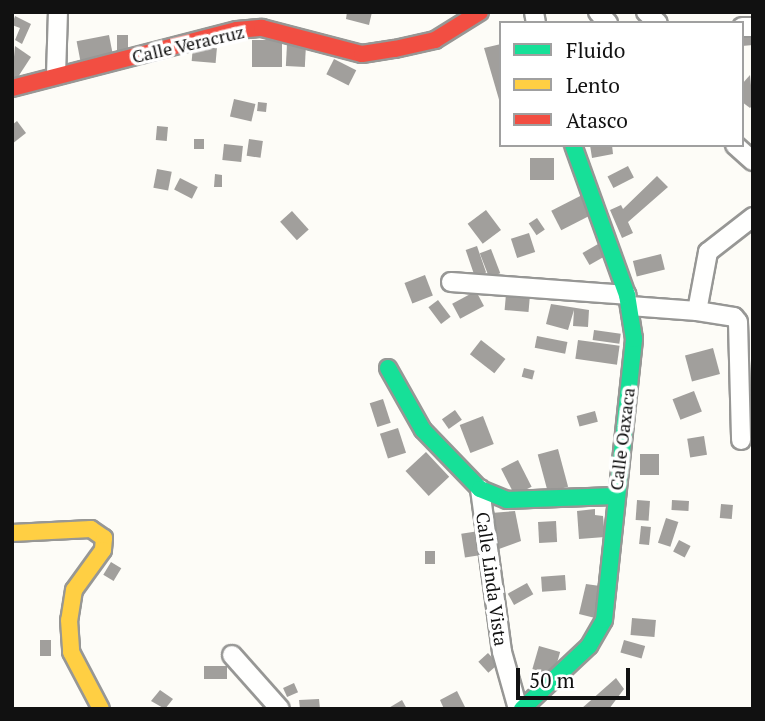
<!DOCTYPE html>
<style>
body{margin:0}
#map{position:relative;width:765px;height:721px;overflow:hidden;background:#fdfcf7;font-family:"PT Serif",serif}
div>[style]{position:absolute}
.building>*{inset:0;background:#a19f9c;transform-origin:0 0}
.roads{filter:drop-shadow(2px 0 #979795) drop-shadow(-2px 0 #979795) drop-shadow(0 2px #979795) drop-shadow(0 -2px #979795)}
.street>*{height:18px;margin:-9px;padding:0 9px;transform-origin:9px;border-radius:9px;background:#fffffe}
.fast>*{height:16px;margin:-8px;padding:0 8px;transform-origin:8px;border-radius:8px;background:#16e098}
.slow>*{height:16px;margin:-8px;padding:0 8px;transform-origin:8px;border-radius:8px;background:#ffcf43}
.jam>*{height:16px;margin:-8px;padding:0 8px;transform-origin:8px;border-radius:8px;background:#f24e42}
span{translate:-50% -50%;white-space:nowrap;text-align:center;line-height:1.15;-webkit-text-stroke:7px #fff;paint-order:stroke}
.street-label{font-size:18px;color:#111}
.frame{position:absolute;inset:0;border:14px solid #111;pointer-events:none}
.legend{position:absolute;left:499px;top:21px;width:245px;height:126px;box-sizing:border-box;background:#fff;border:2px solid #a0a0a0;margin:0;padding:9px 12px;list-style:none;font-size:21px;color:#111}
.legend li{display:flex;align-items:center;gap:14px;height:35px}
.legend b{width:35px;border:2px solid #a0a0a0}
.scale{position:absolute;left:516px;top:668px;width:114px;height:32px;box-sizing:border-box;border:4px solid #111;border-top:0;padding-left:9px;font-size:21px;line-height:24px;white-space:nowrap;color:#111;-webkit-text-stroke:5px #fff;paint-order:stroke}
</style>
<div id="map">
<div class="building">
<i style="clip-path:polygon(347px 12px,372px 12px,369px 25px,346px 19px)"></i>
<i style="clip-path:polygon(15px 16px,31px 24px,22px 44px,15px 40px,20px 28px,12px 25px)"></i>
<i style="clip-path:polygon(753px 32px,753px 45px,742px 46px,742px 33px)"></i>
<i style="left:109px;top:35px;width:21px;height:33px;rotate:79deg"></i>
<i style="left:117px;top:35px;width:11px;height:18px"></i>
<i style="left:252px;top:40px;width:30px;height:27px"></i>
<i style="left:287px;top:44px;width:19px;height:22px;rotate:3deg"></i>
<i style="clip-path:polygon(501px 44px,501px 102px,500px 103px,484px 48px)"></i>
<i style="clip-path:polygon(15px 46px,31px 57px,16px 80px,12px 78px)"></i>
<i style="left:193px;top:46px;width:24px;height:15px;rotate:5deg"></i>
<i style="left:334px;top:59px;width:25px;height:17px;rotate:27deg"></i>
<i style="clip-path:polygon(750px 75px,753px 105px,750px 108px,742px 102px,742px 84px)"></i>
<i style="left:234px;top:99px;width:22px;height:18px;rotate:13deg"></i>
<i style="left:258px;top:102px;width:9px;height:9px;rotate:6deg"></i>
<i style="clip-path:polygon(17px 121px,26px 133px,12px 144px,12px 125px)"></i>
<i style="left:157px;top:126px;width:11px;height:14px;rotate:5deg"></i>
<i style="left:194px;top:139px;width:10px;height:10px"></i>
<i style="left:249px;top:139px;width:14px;height:17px;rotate:8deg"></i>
<i style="left:224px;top:144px;width:19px;height:16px;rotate:6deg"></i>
<i style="clip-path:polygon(590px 145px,612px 145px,613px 154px,592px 158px)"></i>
<i style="left:554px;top:158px;width:22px;height:24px;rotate:90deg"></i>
<i style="left:628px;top:166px;width:13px;height:23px;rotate:63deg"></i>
<i style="left:157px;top:169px;width:15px;height:19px;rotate:11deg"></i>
<i style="clip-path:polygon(215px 174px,222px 175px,222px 187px,214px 187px)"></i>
<i style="clip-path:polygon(657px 176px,668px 187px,628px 222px,633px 233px,622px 238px,610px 210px,621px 205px,623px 209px)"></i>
<i style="left:180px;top:178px;width:20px;height:13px;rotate:27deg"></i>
<i style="left:586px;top:193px;width:22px;height:39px;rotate:63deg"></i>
<i style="left:486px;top:210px;width:25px;height:23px;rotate:53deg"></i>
<i style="left:292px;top:211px;width:25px;height:16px;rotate:48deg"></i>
<i style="left:537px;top:218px;width:14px;height:10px;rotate:56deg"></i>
<i style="left:529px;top:233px;width:20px;height:19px;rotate:72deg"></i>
<i style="left:605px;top:240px;width:14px;height:26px;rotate:60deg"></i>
<i style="left:477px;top:246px;width:28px;height:12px;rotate:71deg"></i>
<i style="left:491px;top:249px;width:26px;height:12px;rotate:69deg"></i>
<i style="left:661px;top:254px;width:16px;height:29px;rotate:76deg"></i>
<i style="left:425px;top:275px;width:22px;height:22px;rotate:69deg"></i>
<i style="left:476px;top:291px;width:17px;height:27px;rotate:62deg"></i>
<i style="left:506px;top:294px;width:24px;height:16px;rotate:5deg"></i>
<i style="left:438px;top:300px;width:21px;height:12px;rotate:53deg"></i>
<i style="clip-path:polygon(551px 304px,589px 310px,588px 327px,573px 326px,574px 310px,568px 330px,546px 324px)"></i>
<i style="left:594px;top:330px;width:27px;height:10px;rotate:8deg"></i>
<i style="left:537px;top:336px;width:31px;height:12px;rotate:11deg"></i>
<i style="left:481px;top:340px;width:31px;height:18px;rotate:38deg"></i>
<i style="left:578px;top:340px;width:42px;height:19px;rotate:8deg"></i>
<i style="left:713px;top:348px;width:27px;height:29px;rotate:75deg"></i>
<i style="left:524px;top:368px;width:11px;height:9px;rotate:15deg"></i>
<i style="left:694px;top:391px;width:22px;height:23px;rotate:69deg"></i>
<i style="left:383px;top:399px;width:25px;height:14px;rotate:72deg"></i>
<i style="left:455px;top:410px;width:12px;height:16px;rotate:55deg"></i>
<i style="left:595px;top:411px;width:11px;height:19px;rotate:75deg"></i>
<i style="left:483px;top:416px;width:30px;height:25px;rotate:69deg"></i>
<i style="left:398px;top:428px;width:26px;height:19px;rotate:72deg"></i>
<i style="left:704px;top:436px;width:19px;height:17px;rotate:81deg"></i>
<i style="left:558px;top:449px;width:39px;height:21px;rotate:75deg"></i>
<i style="left:426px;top:452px;width:34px;height:28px;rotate:47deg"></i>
<i style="left:659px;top:454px;width:21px;height:19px;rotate:90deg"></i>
<i style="left:518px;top:460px;width:30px;height:19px;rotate:63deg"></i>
<i style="left:637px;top:500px;width:13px;height:20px;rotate:4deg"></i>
<i style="left:672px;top:500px;width:17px;height:10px;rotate:3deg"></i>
<i style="left:721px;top:504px;width:12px;height:14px;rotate:5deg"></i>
<i style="clip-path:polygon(595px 509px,595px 515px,603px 516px,605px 537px,579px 539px,577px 511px)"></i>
<i style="clip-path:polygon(515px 511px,521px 541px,499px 549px,491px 513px)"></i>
<i style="left:666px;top:518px;width:13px;height:26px;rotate:18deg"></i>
<i style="left:556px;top:521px;width:21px;height:18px;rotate:87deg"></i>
<i style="left:641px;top:526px;width:10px;height:18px;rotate:6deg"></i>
<i style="left:479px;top:531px;width:24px;height:18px;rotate:81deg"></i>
<i style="left:679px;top:540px;width:13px;height:13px;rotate:27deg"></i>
<i style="left:425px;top:551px;width:10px;height:13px"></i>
<i style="left:111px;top:562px;width:12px;height:15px;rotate:31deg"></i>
<i style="left:565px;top:575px;width:15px;height:24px;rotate:86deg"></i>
<i style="left:527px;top:583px;width:13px;height:22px;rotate:61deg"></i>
<i style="clip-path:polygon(586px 584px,600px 586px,595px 618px,579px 614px)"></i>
<i style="left:632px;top:618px;width:24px;height:17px;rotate:5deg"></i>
<i style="left:40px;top:640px;width:11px;height:16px"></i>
<i style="left:624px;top:640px;width:22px;height:13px;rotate:16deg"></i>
<i style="left:539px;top:646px;width:22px;height:24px;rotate:16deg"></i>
<i style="left:488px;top:653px;width:15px;height:13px;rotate:48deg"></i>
<i style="left:227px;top:666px;width:13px;height:23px;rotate:90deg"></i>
<i style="clip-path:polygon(616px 678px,624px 689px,609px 709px,581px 709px)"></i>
<i style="left:294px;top:683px;width:10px;height:12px;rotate:66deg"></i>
<i style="clip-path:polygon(160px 690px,173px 699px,165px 709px,151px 701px)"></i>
<i style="clip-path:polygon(457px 691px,466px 709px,444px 709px,440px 700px)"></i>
<i style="clip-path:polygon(319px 699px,320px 709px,300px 709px,299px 700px)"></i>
<i style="clip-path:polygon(402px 700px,407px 709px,387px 709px)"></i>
</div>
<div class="roads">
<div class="street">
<i style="left:534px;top:12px;width:11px;rotate:80deg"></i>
<i style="left:598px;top:12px;width:15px;rotate:48deg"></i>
<i style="left:646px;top:12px;width:16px;rotate:43deg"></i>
<i style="left:742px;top:27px;width:11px"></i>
<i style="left:56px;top:75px;width:63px;rotate:-88.2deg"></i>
<i style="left:735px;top:145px;width:24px;rotate:42deg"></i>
<i style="left:451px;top:282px;width:176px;rotate:4.2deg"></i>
<i style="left:630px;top:306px;width:67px;rotate:4.3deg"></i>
<i style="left:697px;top:311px;width:60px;rotate:-79.4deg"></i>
<i style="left:708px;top:252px;width:57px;rotate:-37.9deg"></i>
<i style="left:697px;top:311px;width:37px;rotate:9deg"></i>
<i style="left:734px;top:317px;width:6px;rotate:51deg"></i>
<i style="left:738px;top:322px;width:118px;rotate:88.5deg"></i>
<i style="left:480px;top:489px;width:164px;rotate:82.3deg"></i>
<i style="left:502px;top:652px;width:59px;rotate:74.3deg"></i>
<i style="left:232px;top:655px;width:72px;rotate:48.4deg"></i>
</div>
<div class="fast">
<i style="left:388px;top:368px;width:71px;rotate:60.6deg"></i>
<i style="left:423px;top:430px;width:82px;rotate:46deg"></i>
<i style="left:480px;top:489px;width:29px;rotate:22deg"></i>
<i style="left:507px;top:500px;width:107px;rotate:-2.1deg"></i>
<i style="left:522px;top:709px;width:92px;rotate:-43.2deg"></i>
<i style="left:589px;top:646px;width:30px;rotate:-60deg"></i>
<i style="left:604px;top:620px;width:283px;rotate:-83.9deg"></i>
<i style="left:634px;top:339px;width:45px;rotate:-99deg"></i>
<i style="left:627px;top:295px;width:159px;rotate:-109.8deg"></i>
</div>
<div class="slow">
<i style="left:12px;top:533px;width:79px;rotate:-2.9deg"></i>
<i style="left:91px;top:529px;width:16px;rotate:35deg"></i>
<i style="left:104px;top:538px;width:12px;rotate:95deg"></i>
<i style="left:103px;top:550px;width:49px;rotate:125.9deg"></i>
<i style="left:74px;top:590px;width:30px;rotate:99deg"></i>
<i style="left:69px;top:620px;width:32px;rotate:86deg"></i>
<i style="left:71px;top:652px;width:64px;rotate:62.2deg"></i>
</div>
<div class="jam">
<i style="left:12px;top:88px;width:232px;rotate:-14.5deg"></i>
<i style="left:237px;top:30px;width:25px;rotate:-5deg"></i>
<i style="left:262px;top:28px;width:103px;rotate:14.6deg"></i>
<i style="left:362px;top:54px;width:33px;rotate:-9deg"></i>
<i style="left:395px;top:49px;width:41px;rotate:-12.7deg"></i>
<i style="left:435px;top:40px;width:53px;rotate:-31.9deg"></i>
</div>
</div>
<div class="street-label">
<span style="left:188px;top:44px;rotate:-13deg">Calle Veracruz</span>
<span style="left:622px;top:439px;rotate:-83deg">Calle Oaxaca</span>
<span style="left:492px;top:579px;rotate:82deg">Calle Linda Vista</span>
</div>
<div class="frame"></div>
<ul class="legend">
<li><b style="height:9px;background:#16e098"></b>Fluido</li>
<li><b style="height:9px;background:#ffcf43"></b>Lento</li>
<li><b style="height:9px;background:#f24e42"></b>Atasco</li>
</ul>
<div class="scale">50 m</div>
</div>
